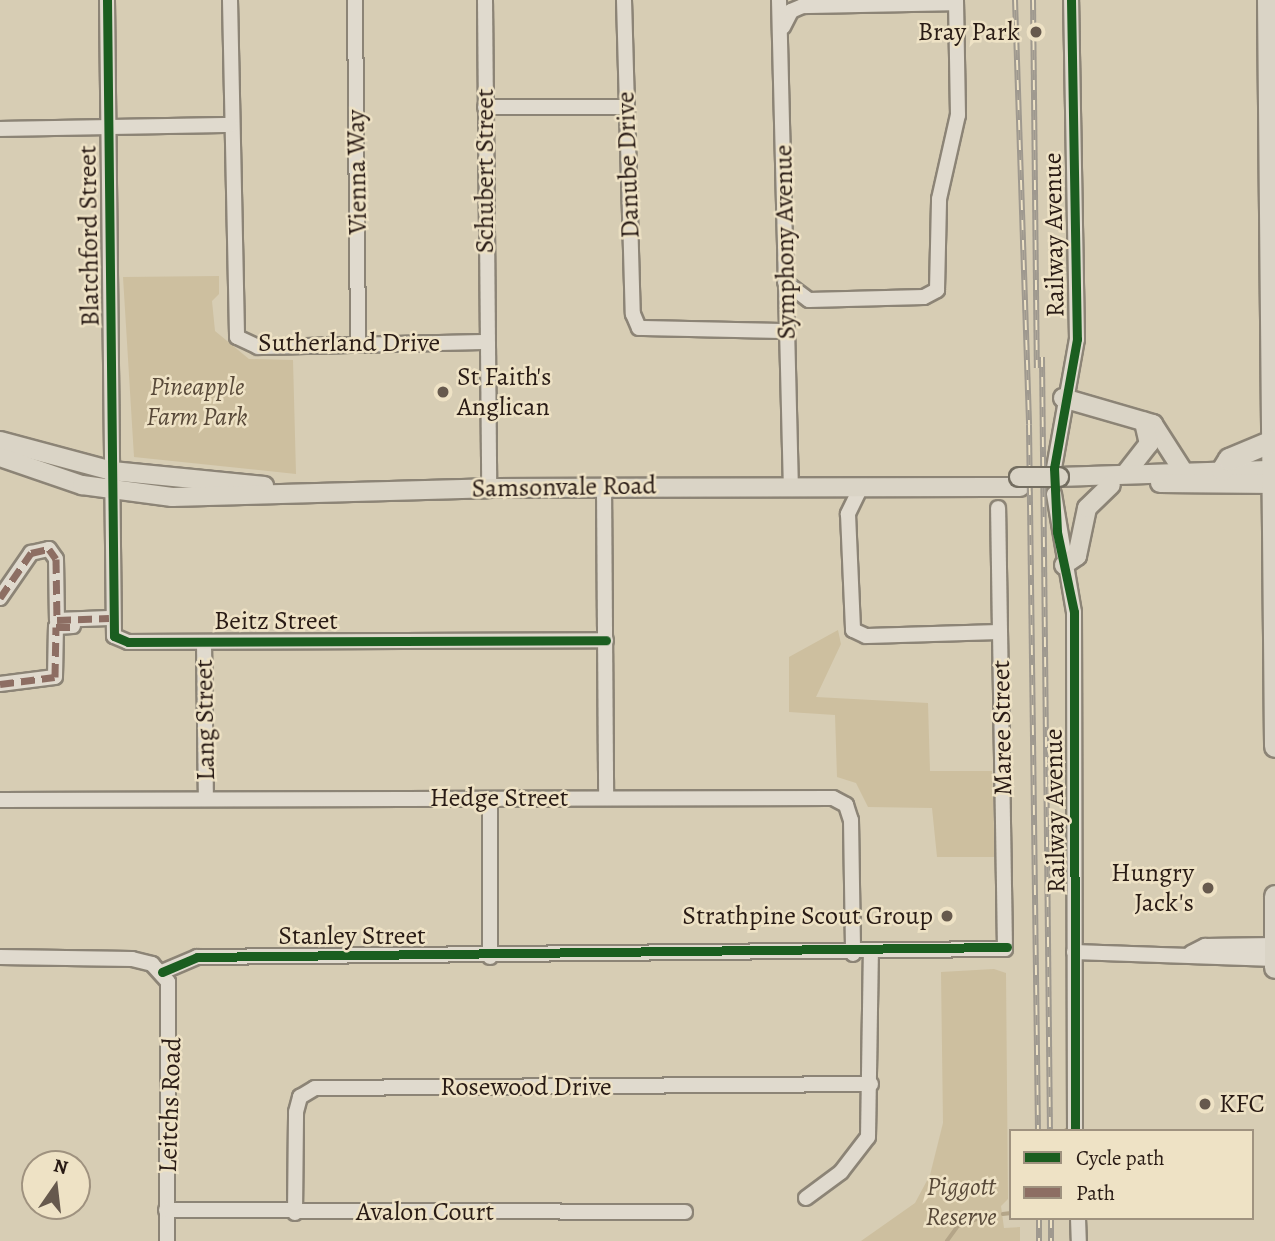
<!DOCTYPE html>
<style>
body{margin:0}
#map{position:relative;width:1275px;height:1241px;overflow:hidden;background:#d7cdb4;font-family:Alegreya,serif}
div>[style]{position:absolute}
.green>*{inset:0;background:#cdbf9f}
.stream>*{height:3.5px;margin:-1.75px;padding:0 1.75px;transform-origin:1.75px;border-radius:1.75px;background:#b4a588}
.roads{filter:drop-shadow(2px 0 #8c8476) drop-shadow(-2px 0 #8c8476) drop-shadow(0 2px #8c8476) drop-shadow(0 -2px #8c8476)}
.minor>*{height:14px;margin:-7px;padding:0 7px;transform-origin:7px;border-radius:7px;background:#e0dace}
.major>*{height:18px;margin:-9px;padding:0 9px;transform-origin:9px;border-radius:9px;background:#dad4c6}
.highway>*{height:21px;margin:-10.5px;padding:0 10.5px;transform-origin:10.5px;border-radius:10.5px;background:#dad4c6}
.rail>*{height:6px;margin-top:-3px;transform-origin:0;background:repeating-linear-gradient(90deg,#eee2c5 0 10px,#9f998f 0 20px);box-sizing:border-box;border-block:2px solid #9f998f}
.bridges{filter:drop-shadow(2px 0 #736d60) drop-shadow(-2px 0 #736d60) drop-shadow(0 2px #736d60) drop-shadow(0 -2px #736d60)}
.major-bridge>*{height:18px;margin:-9px;padding:0 9px;transform-origin:9px;border-radius:9px;background:#dad4c6}
.quiet>*{height:7px;margin-top:-3.5px;transform-origin:0;background:repeating-linear-gradient(90deg,#8d6e63 0 14px,transparent 0 21px)}
.cycleway>*{height:9px;margin:-4.5px;padding:0 4.5px;transform-origin:4.5px;border-radius:4.5px;background:#1b5e20}
.dots>*{width:19px;height:19px;translate:-50% -50%;box-sizing:border-box;border:4px solid #eee2c5;border-radius:50%}
span{translate:-50% -50%;white-space:nowrap;text-align:center;line-height:1.15;-webkit-text-stroke:5px #eee2c5;paint-order:stroke}
.poi-label{font-size:26px;color:#291b15}
.right{translate:-100% -50%;text-align:right}
.left{translate:0 -50%;text-align:left}
.street-label{font-size:26px;color:#291b15}
.park-label{font-size:26px;color:#584939;font-style:italic}
.legend{position:absolute;left:1009px;top:1129px;width:245px;height:91px;box-sizing:border-box;background:#eee2c5;border:2px solid #9f927f;margin:0;padding:9px 12px;list-style:none;font-size:21px;color:#291b15}
.legend li{display:flex;align-items:center;gap:14px;height:35px}
.legend b{width:35px;border:2px solid #9f927f}
.north{position:absolute;left:21px;top:1150px;width:70px;height:70px;box-sizing:border-box;background:#eee2c5;border:2px solid #9f927f;border-radius:50%;rotate:14deg;font-size:19px;font-weight:700;line-height:28px;text-align:center;color:#291b15}
.north::after{content:'';display:block;margin:auto;width:24px;height:32px;background:#66594d;clip-path:polygon(50% 0,100% 100%,50% 72%,0 100%)}
</style>
<div id="map">
<div class="green">
<i style="clip-path:polygon(219px 276px,219px 294px,212px 301px,215px 331px,249px 359px,293px 360px,296px 474px,134px 457px,123px 277px)"></i>
<i style="clip-path:polygon(838px 630px,841px 644px,816px 697px,928px 703px,930px 771px,992px 771px,995px 857px,937px 857px,932px 808px,868px 807px,856px 783px,837px 777px,835px 715px,789px 712px,789px 657px)"></i>
<i style="clip-path:polygon(994px 969px,1006px 973px,1008px 1199px,1001px 1206px,1004px 1228px,1020px 1227px,1020px 1241px,861px 1241px,915px 1203px,930px 1175px,943px 1123px,941px 972px)"></i>
</div>
<div class="stream">
<i style="left:1065px;top:1131px;width:4px;rotate:-34deg"></i>
<i style="left:1003px;top:1214px;width:8px;rotate:-7deg"></i>
<i style="left:947px;top:1241px;width:19px;rotate:-54deg"></i>
<i style="left:958px;top:1226px;width:30px;rotate:-20deg"></i>
</div>
<div class="roads">
<div class="minor">
<i style="left:107px;top:0;width:636px;rotate:89.37deg"></i>
<i style="left:114px;top:636px;width:15px;rotate:23deg"></i>
<i style="left:128px;top:642px;width:478px;rotate:-0.2deg"></i>
<i style="left:230px;top:0;width:337px;rotate:88.8deg"></i>
<i style="left:237px;top:337px;width:23px;rotate:25deg"></i>
<i style="left:258px;top:347px;width:229px;rotate:-1.3deg"></i>
<i style="left:355px;top:0;width:344px;rotate:89.5deg"></i>
<i style="left:485px;top:0;width:488px;rotate:89.5deg"></i>
<i style="left:624px;top:0;width:314px;rotate:88.4deg"></i>
<i style="left:633px;top:314px;width:15px;rotate:67deg"></i>
<i style="left:639px;top:328px;width:147px;rotate:1.2deg"></i>
<i style="left:779px;top:0;width:485px;rotate:88.6deg"></i>
<i style="left:783px;top:27px;width:18px;rotate:-63deg"></i>
<i style="left:791px;top:11px;width:13px;rotate:-23deg"></i>
<i style="left:803px;top:6px;width:153px;rotate:-1.1deg"></i>
<i style="left:485px;top:107px;width:141px"></i>
<i style="left:0;top:129px;width:231px;rotate:-1deg"></i>
<i style="left:785px;top:282px;width:30px;rotate:37deg"></i>
<i style="left:809px;top:300px;width:115px;rotate:-1.5deg"></i>
<i style="left:924px;top:297px;width:15px;rotate:-28deg"></i>
<i style="left:937px;top:290px;width:91px;rotate:-88.7deg"></i>
<i style="left:939px;top:199px;width:86px;rotate:-77.3deg"></i>
<i style="left:958px;top:115px;width:115px;rotate:-91deg"></i>
<i style="left:1054px;top:468px;width:131px;rotate:-79.9deg"></i>
<i style="left:1077px;top:339px;width:339px;rotate:-91deg"></i>
<i style="left:604px;top:487px;width:310px;rotate:89.6deg"></i>
<i style="left:860px;top:489px;width:28px;rotate:116deg"></i>
<i style="left:848px;top:514px;width:116px;rotate:87.5deg"></i>
<i style="left:853px;top:630px;width:14px;rotate:25deg"></i>
<i style="left:866px;top:636px;width:134px;rotate:-1.7deg"></i>
<i style="left:1054px;top:494px;width:120px;rotate:80.4deg"></i>
<i style="left:1074px;top:612px;width:519px;rotate:89.89deg"></i>
<i style="left:0;top:598px;width:55px;rotate:-55.4deg"></i>
<i style="left:31px;top:553px;width:18px;rotate:-13deg"></i>
<i style="left:49px;top:549px;width:12px;rotate:55deg"></i>
<i style="left:56px;top:559px;width:61px;rotate:89.1deg"></i>
<i style="left:57px;top:620px;width:52px;rotate:-2.2deg"></i>
<i style="left:204px;top:642px;width:156px;rotate:89.3deg"></i>
<i style="left:0;top:684px;width:55px;rotate:-7.3deg"></i>
<i style="left:55px;top:677px;width:50px;rotate:-88.9deg"></i>
<i style="left:56px;top:627px;width:17px;rotate:-3deg"></i>
<i style="left:0;top:800px;width:833px;rotate:-0.14deg"></i>
<i style="left:833px;top:798px;width:15px;rotate:28deg"></i>
<i style="left:846px;top:805px;width:16px;rotate:72deg"></i>
<i style="left:851px;top:820px;width:134px;rotate:89.1deg"></i>
<i style="left:1074px;top:952px;width:201px;rotate:2deg"></i>
<i style="left:1191px;top:953px;width:16px;rotate:-27deg"></i>
<i style="left:1205px;top:946px;width:70px;rotate:-0.8deg"></i>
<i style="left:0;top:957px;width:132px;rotate:0.9deg"></i>
<i style="left:132px;top:959px;width:21px;rotate:14deg"></i>
<i style="left:152px;top:964px;width:24px;rotate:48deg"></i>
<i style="left:168px;top:982px;width:259px;rotate:90.2deg"></i>
<i style="left:490px;top:957px;width:158px;rotate:-90deg"></i>
<i style="left:162px;top:972px;width:38px;rotate:-23deg"></i>
<i style="left:197px;top:957px;width:808px;rotate:-0.57deg"></i>
<i style="left:1005px;top:949px;width:441px;rotate:-90.9deg"></i>
<i style="left:806px;top:1198px;width:44px;rotate:-36.6deg"></i>
<i style="left:841px;top:1172px;width:44px;rotate:-52.4deg"></i>
<i style="left:868px;top:1137px;width:184px;rotate:-89.1deg"></i>
<i style="left:166px;top:1210px;width:519px;rotate:0.22deg"></i>
<i style="left:295px;top:1213px;width:101px;rotate:-89.4deg"></i>
<i style="left:296px;top:1112px;width:16px;rotate:-75deg"></i>
<i style="left:300px;top:1097px;width:17px;rotate:-31deg"></i>
<i style="left:315px;top:1088px;width:556px;rotate:-0.41deg"></i>
<i style="left:1078px;top:1218px;width:23px;rotate:88deg"></i>
</div>
<div class="major">
<i style="left:1063px;top:398px;width:94px;rotate:16.1deg"></i>
<i style="left:1153px;top:424px;width:56px;rotate:57.4deg"></i>
<i style="left:0;top:441px;width:116px;rotate:15deg"></i>
<i style="left:112px;top:471px;width:153px;rotate:5.6deg"></i>
<i style="left:0;top:457px;width:87px;rotate:18.9deg"></i>
<i style="left:82px;top:485px;width:91px;rotate:7.6deg"></i>
<i style="left:172px;top:497px;width:317px;rotate:-1.6deg"></i>
<i style="left:489px;top:488px;width:531px;rotate:-0.11deg"></i>
<i style="left:1126px;top:473px;width:37px;rotate:-52deg"></i>
<i style="left:1149px;top:444px;width:23px;rotate:-103deg"></i>
<i style="left:1059px;top:477px;width:216px;rotate:-1.9deg"></i>
<i style="left:1160px;top:483px;width:115px;rotate:0.5deg"></i>
<i style="left:1064px;top:565px;width:16px;rotate:-35deg"></i>
<i style="left:1077px;top:556px;width:49px;rotate:-78.2deg"></i>
<i style="left:1087px;top:508px;width:33px;rotate:-44deg"></i>
</div>
<div class="highway">
<i style="left:1268px;top:0;width:746px;rotate:89.46deg"></i>
<i style="left:1222px;top:470px;width:13px;rotate:-58deg"></i>
<i style="left:1229px;top:459px;width:47px;rotate:-22.7deg"></i>
<i style="left:1275px;top:896px;width:71px;rotate:90deg"></i>
</div>
</div>
<div class="rail">
<i style="left:1015px;top:0;width:425px;rotate:88.1deg"></i>
<i style="left:1029px;top:425px;width:706px;rotate:89.27deg"></i>
<i style="left:1033px;top:0;width:368px;rotate:89.4deg"></i>
<i style="left:1042px;top:357px;width:774px;rotate:89.41deg"></i>
<i style="left:1039px;top:1218px;width:23px;rotate:90deg"></i>
<i style="left:1051px;top:1218px;width:23px;rotate:90deg"></i>
</div>
<div class="bridges">
<div class="major-bridge">
<i style="left:1019px;top:477px;width:40px"></i>
</div>
</div>
<div class="quiet">
<i style="left:0;top:598px;width:55px;rotate:-55.4deg"></i>
<i style="left:31px;top:553px;width:18px;rotate:-13deg"></i>
<i style="left:49px;top:549px;width:12px;rotate:55deg"></i>
<i style="left:56px;top:559px;width:61px;rotate:89.1deg"></i>
<i style="left:57px;top:620px;width:52px;rotate:-2.2deg"></i>
<i style="left:0;top:684px;width:55px;rotate:-7.3deg"></i>
<i style="left:55px;top:677px;width:50px;rotate:-88.9deg"></i>
<i style="left:56px;top:627px;width:15px"></i>
</div>
<div class="cycleway">
<i style="left:107px;top:0;width:636px;rotate:89.37deg"></i>
<i style="left:114px;top:636px;width:15px;rotate:23deg"></i>
<i style="left:128px;top:642px;width:478px;rotate:-0.2deg"></i>
<i style="left:1071px;top:0;width:339px;rotate:89deg"></i>
<i style="left:1077px;top:339px;width:131px;rotate:100.1deg"></i>
<i style="left:1054px;top:468px;width:64px;rotate:87.3deg"></i>
<i style="left:1057px;top:532px;width:82px;rotate:78deg"></i>
<i style="left:1074px;top:612px;width:519px;rotate:89.89deg"></i>
<i style="left:162px;top:972px;width:38px;rotate:-23deg"></i>
<i style="left:197px;top:957px;width:810px;rotate:-0.71deg"></i>
</div>
<div class="dots">
<i style="left:1036px;top:32px;background:#66594d"></i>
<i style="left:443px;top:392px;background:#66594d"></i>
<i style="left:1208px;top:888px;background:#66594d"></i>
<i style="left:947px;top:916px;background:#66594d"></i>
<i style="left:1205px;top:1104px;background:#66594d"></i>
</div>
<div class="poi-label">
<span class="right" style="left:1020px;top:32px">Bray Park</span>
<span class="left" style="left:457px;top:392px">St Faith's<br>Anglican</span>
<span class="right" style="left:1194px;top:888px">Hungry<br>Jack's</span>
<span class="right" style="left:933px;top:916px">Strathpine Scout Group</span>
<span class="left" style="left:1219px;top:1104px">KFC</span>
</div>
<div class="street-label">
<span style="left:628px;top:165px;rotate:-92deg">Danube Drive</span>
<span style="left:485px;top:171px;rotate:-90deg">Schubert Street</span>
<span style="left:357px;top:172px;rotate:-91deg">Vienna Way</span>
<span style="left:1054px;top:235px;rotate:-91deg">Railway Avenue</span>
<span style="left:89px;top:236px;rotate:-91deg">Blatchford Street</span>
<span style="left:785px;top:242px;rotate:-91deg">Symphony Avenue</span>
<span style="left:349px;top:343px">Sutherland Drive</span>
<span style="left:564px;top:487px;rotate:-1deg">Samsonvale Road</span>
<span style="left:276px;top:621px">Beitz Street</span>
<span style="left:205px;top:720px;rotate:-91deg">Lang Street</span>
<span style="left:1002px;top:728px;rotate:-91deg">Maree Street</span>
<span style="left:499px;top:798px">Hedge Street</span>
<span style="left:1055px;top:811px;rotate:-91deg">Railway Avenue</span>
<span style="left:352px;top:936px">Stanley Street</span>
<span style="left:526px;top:1087px">Rosewood Drive</span>
<span style="left:170px;top:1105px;rotate:-88deg">Leitchs Road</span>
<span style="left:425px;top:1212px">Avalon Court</span>
</div>
<div class="park-label">
<span style="left:197px;top:402px">Pineapple<br>Farm Park</span>
<span style="left:961px;top:1202px">Piggott<br>Reserve</span>
</div>
<ul class="legend">
<li><b style="height:9px;background:#1b5e20"></b>Cycle path</li>
<li><b style="height:9px;background:#8d6e63"></b>Path</li>
</ul>
<div class="north">N</div>
</div>
